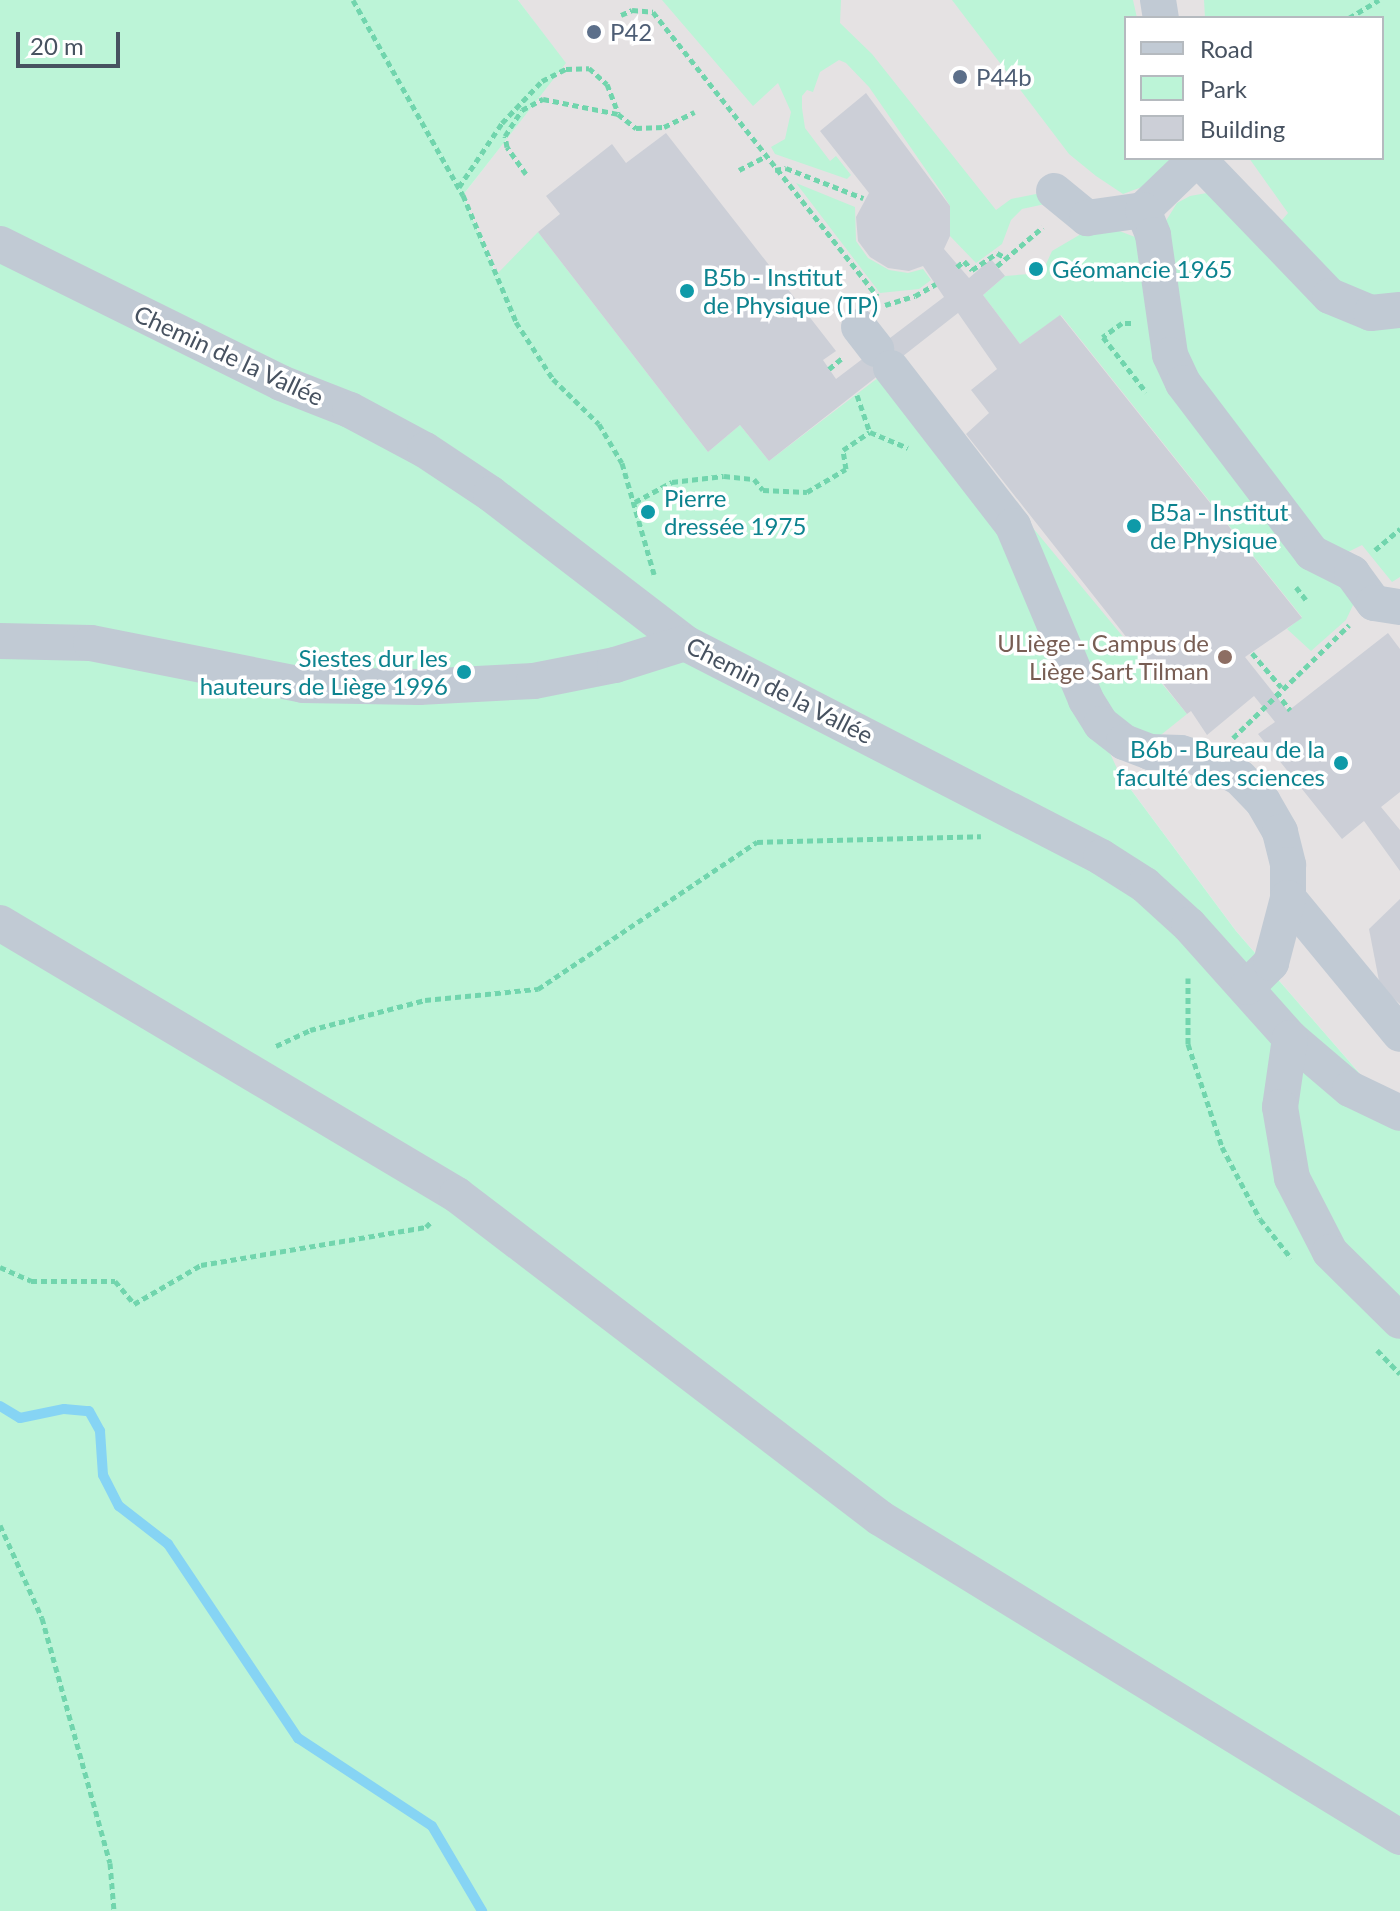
<!DOCTYPE html>
<meta charset="utf-8">
<style>
body{margin:0}
#map{position:relative;width:1400px;height:1911px;overflow:hidden;background:#f3f1f1;font-family:Lato,sans-serif}
div>[style]{position:absolute}
.education>*{inset:0;background:#e5e2e3}
.green>*{inset:0;background:#bcf4d7}
.stream>*{height:10px;margin:-5px;padding:0 5px;transform-origin:5px;border-radius:5px;background:#86d4f4}
.building>*{inset:0;background:#cccfd7}
.path>*{height:5px;margin-top:-2.5px;transform-origin:0;background:repeating-linear-gradient(90deg,#71d5ad 0 6px,transparent 0 10px)}
.minor>*{height:36px;margin:-18px;padding:0 18px;transform-origin:18px;border-radius:18px;background:#c1cad4}
.dots>*{width:22px;height:22px;translate:-50% -50%;box-sizing:border-box;border:4px solid #fff;border-radius:50%}
span{translate:-50% -50%;white-space:nowrap;text-align:center;line-height:1.15;-webkit-text-stroke:7px #fff;paint-order:stroke}
.service-label{font-size:24px;color:#4e5e75}
.left{translate:0 -50%;text-align:left}
.culture-label{font-size:24px;color:#0d838f}
.right{translate:-100% -50%;text-align:right}
.street-label{font-size:24px;color:#475260}
.education-label{font-size:24px;color:#785e54}
.legend{position:absolute;left:1124px;top:16px;width:260px;height:144px;box-sizing:border-box;background:#fff;border:2px solid #b5babf;margin:0;padding:10px 14px;list-style:none;font-size:24px;color:#475260}
.legend li{display:flex;align-items:center;gap:16px;height:40px}
.legend b{width:40px;border:2px solid #b5babf}
.scale{position:absolute;left:16px;top:32px;width:104px;height:36px;box-sizing:border-box;border:4px solid #475260;border-top:0;padding-left:10px;font-size:24px;line-height:28px;white-space:nowrap;color:#475260;-webkit-text-stroke:6px #fff;paint-order:stroke}
</style>
<div id="map">
<div class="education">
<i style="clip-path:polygon(evenodd,518px 0,1400px 0,1400px 1120px,1236px 931px,1120px 775px,705px 539px,497px 276px,463px 195px,565px 63px,518px 0,1126px 18px,1382px 18px,1382px 158px,1126px 158px,1126px 18px)"></i>
</div>
<div class="green">
<i style="clip-path:polygon(0 0,518px 0,566px 63px,463px 195px,496px 275px,538px 232px,708px 452px,740px 425px,769px 461px,887px 371px,1006px 528px,1120px 775px,1236px 931px,1400px 1120px,1400px 1911px,0 1911px)"></i>
<i style="clip-path:polygon(662px 0,841px 0,840px 23px,872px 54px,996px 210px,1011px 199px,1041px 193px,1045px 204px,1022px 209px,1011px 220px,1002px 244px,976px 263px,950px 236px,950px 206px,942px 193px,869px 87px,846px 63px,839px 60px,820px 72px,813px 92px,807px 90px,802px 96px,802px 108px,805px 128px,830px 161px,836px 156px,851px 175px,847px 179px,775px 154px,771px 147px,785px 139px,791px 112px,778px 83px,753px 106px)"></i>
<i style="clip-path:polygon(952px 0,1133px 0,1137px 18px,1126px 18px,1126px 158px,1171px 160px,1150px 184px,1123px 194px,1096px 176px,1069px 154px)"></i>
<i style="clip-path:polygon(1204px 0,1400px 0,1400px 577px,1392px 582px,1362px 545px,1344px 554px,1329px 550px,1187px 371px,1164px 224px,1177px 203px,1190px 196px,1207px 193px,1263px 242px,1288px 213px,1249px 158px,1382px 158px,1382px 18px,1205px 18px)"></i>
<i style="clip-path:polygon(796px 183px,855px 207px,856px 241px,868px 258px,889px 270px,908px 273px,923px 269px,931px 280px,919px 289px,880px 293px)"></i>
<i style="clip-path:polygon(1114px 229px,1143px 240px,1151px 325px,1353px 592px,1354px 603px,1346px 620px,1311px 651px,1287px 629px,1302px 617px,1061px 315px,1020px 344px,983px 295px,1005px 276px,1042px 273px,1052px 251px,1081px 234px)"></i>
<i style="clip-path:polygon(1004px 493px,1187px 714px,1152px 742px,1110px 714px)"></i>
</div>
<div class="stream">
<i style="left:0;top:1406px;width:23px;rotate:31deg"></i>
<i style="left:20px;top:1418px;width:45px;rotate:-11.6deg"></i>
<i style="left:64px;top:1409px;width:25px;rotate:5deg"></i>
<i style="left:89px;top:1411px;width:23px;rotate:61deg"></i>
<i style="left:100px;top:1431px;width:44px;rotate:86.1deg"></i>
<i style="left:103px;top:1475px;width:35px;rotate:63deg"></i>
<i style="left:119px;top:1506px;width:62px;rotate:37.8deg"></i>
<i style="left:168px;top:1544px;width:234px;rotate:56.2deg"></i>
<i style="left:298px;top:1738px;width:160px;rotate:33.3deg"></i>
<i style="left:432px;top:1826px;width:99px;rotate:59.5deg"></i>
</div>
<div class="building">
<i style="clip-path:polygon(866px 93px,950px 206px,950px 236px,944px 249px,969px 278px,991px 259px,1005px 276px,983px 295px,1020px 344px,1060px 315px,1302px 618px,1245px 657px,1288px 711px,1388px 633px,1400px 649px,1400px 792px,1381px 807px,1400px 830px,1400px 871px,1364px 821px,1342px 839px,1258px 734px,1275px 722px,1254px 696px,1207px 735px,1191px 711px,1187px 714px,966px 434px,989px 413px,971px 390px,997px 369px,958px 313px,769px 461px,740px 425px,708px 452px,538px 232px,560px 214px,546px 196px,612px 144px,626px 163px,666px 133px,836px 351px,823px 360px,836px 379px,944px 297px,923px 266px,909px 271px,888px 268px,870px 257px,858px 241px,856px 217px,869px 193px,820px 131px)"></i>
<i style="clip-path:polygon(1400px 899px,1400px 1004px,1380px 986px,1369px 929px)"></i>
</div>
<div class="path">
<i style="left:353px;top:0;width:224px;rotate:60.6deg"></i>
<i style="left:463px;top:195px;width:138px;rotate:67.3deg"></i>
<i style="left:516px;top:322px;width:68px;rotate:57deg"></i>
<i style="left:553px;top:379px;width:64px;rotate:44.4deg"></i>
<i style="left:599px;top:424px;width:45px;rotate:59.5deg"></i>
<i style="left:622px;top:463px;width:116px;rotate:73.9deg"></i>
<i style="left:621px;top:15px;width:12px;rotate:-24deg"></i>
<i style="left:632px;top:10px;width:21px;rotate:5deg"></i>
<i style="left:653px;top:12px;width:362px;rotate:51.7deg"></i>
<i style="left:1349px;top:18px;width:35px;rotate:-31deg"></i>
<i style="left:739px;top:170px;width:29px;rotate:-27deg"></i>
<i style="left:775px;top:170px;width:11px;rotate:-10deg"></i>
<i style="left:786px;top:168px;width:83px;rotate:21.3deg"></i>
<i style="left:526px;top:174px;width:33px;rotate:-125deg"></i>
<i style="left:507px;top:147px;width:11px;rotate:-100deg"></i>
<i style="left:505px;top:136px;width:31px;rotate:-57deg"></i>
<i style="left:522px;top:110px;width:24px;rotate:-28deg"></i>
<i style="left:543px;top:99px;width:76px;rotate:11.3deg"></i>
<i style="left:618px;top:114px;width:23px;rotate:38deg"></i>
<i style="left:636px;top:128px;width:28px;rotate:-2deg"></i>
<i style="left:664px;top:127px;width:34px;rotate:-26deg"></i>
<i style="left:459px;top:187px;width:77px;rotate:-56.1deg"></i>
<i style="left:502px;top:123px;width:58px;rotate:-46.4deg"></i>
<i style="left:542px;top:81px;width:27px;rotate:-27deg"></i>
<i style="left:566px;top:69px;width:23px;rotate:-2deg"></i>
<i style="left:589px;top:68px;width:24px;rotate:42deg"></i>
<i style="left:607px;top:84px;width:31px;rotate:69deg"></i>
<i style="left:997px;top:266px;width:60px;rotate:-40.3deg"></i>
<i style="left:957px;top:267px;width:9px;rotate:-41deg"></i>
<i style="left:964px;top:261px;width:12px;rotate:48deg"></i>
<i style="left:972px;top:270px;width:30px;rotate:-34deg"></i>
<i style="left:997px;top:253px;width:10px;rotate:29deg"></i>
<i style="left:885px;top:305px;width:31px;rotate:-17deg"></i>
<i style="left:915px;top:296px;width:24px;rotate:-30deg"></i>
<i style="left:1131px;top:323px;width:9px;rotate:180deg"></i>
<i style="left:1122px;top:323px;width:24px;rotate:144deg"></i>
<i style="left:1103px;top:337px;width:70px;rotate:52deg"></i>
<i style="left:829px;top:369px;width:17px;rotate:-40deg"></i>
<i style="left:857px;top:395px;width:39px;rotate:71deg"></i>
<i style="left:635px;top:502px;width:42px;rotate:-28.4deg"></i>
<i style="left:672px;top:482px;width:52px;rotate:-6.6deg"></i>
<i style="left:724px;top:476px;width:30px;rotate:6deg"></i>
<i style="left:754px;top:479px;width:14px;rotate:51deg"></i>
<i style="left:763px;top:490px;width:44px;rotate:2.6deg"></i>
<i style="left:807px;top:492px;width:45px;rotate:-30.5deg"></i>
<i style="left:846px;top:469px;width:19px;rotate:-99deg"></i>
<i style="left:843px;top:450px;width:32px;rotate:-34deg"></i>
<i style="left:870px;top:432px;width:41px;rotate:22.8deg"></i>
<i style="left:1375px;top:550px;width:33px;rotate:-40deg"></i>
<i style="left:1296px;top:587px;width:16px;rotate:52deg"></i>
<i style="left:1252px;top:653px;width:45px;rotate:49.5deg"></i>
<i style="left:1276px;top:692px;width:23px;rotate:52deg"></i>
<i style="left:1233px;top:738px;width:162px;rotate:-44.2deg"></i>
<i style="left:1188px;top:978px;width:66px;rotate:90deg"></i>
<i style="left:1188px;top:1044px;width:108px;rotate:71.7deg"></i>
<i style="left:1222px;top:1147px;width:81px;rotate:62.2deg"></i>
<i style="left:1260px;top:1219px;width:50px;rotate:51.5deg"></i>
<i style="left:276px;top:1046px;width:38px;rotate:-25deg"></i>
<i style="left:310px;top:1030px;width:119px;rotate:-14.6deg"></i>
<i style="left:425px;top:1000px;width:114px;rotate:-5.6deg"></i>
<i style="left:538px;top:989px;width:264px;rotate:-33.9deg"></i>
<i style="left:757px;top:842px;width:224px;rotate:-1.5deg"></i>
<i style="left:0;top:1267px;width:34px;rotate:24deg"></i>
<i style="left:31px;top:1281px;width:84px"></i>
<i style="left:115px;top:1281px;width:30px;rotate:50deg"></i>
<i style="left:134px;top:1304px;width:78px;rotate:-30.2deg"></i>
<i style="left:201px;top:1265px;width:228px;rotate:-9.6deg"></i>
<i style="left:426px;top:1227px;width:8px;rotate:-45deg"></i>
<i style="left:1377px;top:1350px;width:33px;rotate:46deg"></i>
<i style="left:0;top:1525px;width:102px;rotate:65.7deg"></i>
<i style="left:42px;top:1618px;width:254px;rotate:74.5deg"></i>
<i style="left:110px;top:1863px;width:48px;rotate:85.2deg"></i>
</div>
<div class="minor">
<i style="left:1158px;top:0;width:18px;rotate:81deg"></i>
<i style="left:1198px;top:159px;width:190px;rotate:46.1deg"></i>
<i style="left:1330px;top:296px;width:44px;rotate:22.5deg"></i>
<i style="left:1371px;top:313px;width:29px;rotate:-6deg"></i>
<i style="left:1054px;top:191px;width:43px;rotate:39.3deg"></i>
<i style="left:1087px;top:218px;width:57px;rotate:-8.1deg"></i>
<i style="left:1143px;top:210px;width:75px;rotate:-43.9deg"></i>
<i style="left:1143px;top:210px;width:27px;rotate:68deg"></i>
<i style="left:1153px;top:235px;width:121px;rotate:81.9deg"></i>
<i style="left:1170px;top:355px;width:31px;rotate:65deg"></i>
<i style="left:1183px;top:383px;width:213px;rotate:52.8deg"></i>
<i style="left:1312px;top:553px;width:45px;rotate:26.6deg"></i>
<i style="left:1352px;top:573px;width:37px;rotate:54deg"></i>
<i style="left:1374px;top:603px;width:26px;rotate:9deg"></i>
<i style="left:0;top:244px;width:313px;rotate:26.3deg"></i>
<i style="left:281px;top:383px;width:74px;rotate:21.4deg"></i>
<i style="left:350px;top:410px;width:85px;rotate:28.1deg"></i>
<i style="left:425px;top:450px;width:79px;rotate:33.7deg"></i>
<i style="left:491px;top:494px;width:245px;rotate:37.5deg"></i>
<i style="left:685px;top:643px;width:468px;rotate:27.2deg"></i>
<i style="left:1101px;top:857px;width:52px;rotate:32.5deg"></i>
<i style="left:1145px;top:885px;width:59px;rotate:42.3deg"></i>
<i style="left:1189px;top:925px;width:152px;rotate:48.2deg"></i>
<i style="left:1290px;top:1038px;width:79px;rotate:40.4deg"></i>
<i style="left:1350px;top:1089px;width:55px;rotate:25.6deg"></i>
<i style="left:859px;top:327px;width:28px;rotate:52deg"></i>
<i style="left:891px;top:368px;width:200px;rotate:52.3deg"></i>
<i style="left:1013px;top:526px;width:189px;rotate:67.2deg"></i>
<i style="left:1086px;top:700px;width:28px;rotate:58deg"></i>
<i style="left:1101px;top:724px;width:29px;rotate:38deg"></i>
<i style="left:1124px;top:742px;width:28px;rotate:21deg"></i>
<i style="left:1150px;top:752px;width:31px;rotate:2deg"></i>
<i style="left:1181px;top:753px;width:30px;rotate:17deg"></i>
<i style="left:1210px;top:762px;width:34px;rotate:28deg"></i>
<i style="left:1240px;top:778px;width:33px;rotate:46deg"></i>
<i style="left:1263px;top:802px;width:34px;rotate:60deg"></i>
<i style="left:1280px;top:832px;width:34px;rotate:76deg"></i>
<i style="left:1288px;top:865px;width:33px;rotate:90deg"></i>
<i style="left:1288px;top:898px;width:176px;rotate:50.5deg"></i>
<i style="left:0;top:641px;width:91px;rotate:1.3deg"></i>
<i style="left:91px;top:643px;width:216px;rotate:11.2deg"></i>
<i style="left:303px;top:685px;width:116px;rotate:1deg"></i>
<i style="left:419px;top:687px;width:115px;rotate:-3deg"></i>
<i style="left:534px;top:681px;width:83px;rotate:-11.2deg"></i>
<i style="left:615px;top:665px;width:73px;rotate:-17.4deg"></i>
<i style="left:0;top:923px;width:532px;rotate:30.76deg"></i>
<i style="left:457px;top:1195px;width:532px;rotate:37.37deg"></i>
<i style="left:880px;top:1518px;width:610px;rotate:31.53deg"></i>
<i style="left:1247px;top:987px;width:34px;rotate:-45deg"></i>
<i style="left:1271px;top:963px;width:67px;rotate:-75.3deg"></i>
<i style="left:1290px;top:1038px;width:70px;rotate:98.2deg"></i>
<i style="left:1280px;top:1107px;width:72px;rotate:80.4deg"></i>
<i style="left:1292px;top:1178px;width:83px;rotate:62.8deg"></i>
<i style="left:1330px;top:1252px;width:98px;rotate:44.6deg"></i>
</div>
<div class="dots">
<i style="left:594px;top:32px;background:#5c6f8a"></i>
<i style="left:960px;top:77px;background:#5c6f8a"></i>
<i style="left:1036px;top:269px;background:#0f9aa8"></i>
<i style="left:687px;top:291px;background:#0f9aa8"></i>
<i style="left:648px;top:512px;background:#0f9aa8"></i>
<i style="left:1134px;top:526px;background:#0f9aa8"></i>
<i style="left:1225px;top:657px;background:#8d6e63"></i>
<i style="left:464px;top:672px;background:#0f9aa8"></i>
<i style="left:1341px;top:763px;background:#0f9aa8"></i>
</div>
<div class="service-label">
<span class="left" style="left:610px;top:32px">P42</span>
<span class="left" style="left:976px;top:77px">P44b</span>
</div>
<div class="culture-label">
<span class="left" style="left:1052px;top:269px">Géomancie 1965</span>
<span class="left" style="left:703px;top:291px">B5b - Institut<br>de Physique (TP)</span>
<span class="left" style="left:664px;top:512px">Pierre<br>dressée 1975</span>
<span class="left" style="left:1150px;top:526px">B5a - Institut<br>de Physique</span>
<span class="right" style="left:448px;top:672px">Siestes dur les<br>hauteurs de Liège 1996</span>
<span class="right" style="left:1325px;top:763px">B6b - Bureau de la<br>faculté des sciences</span>
</div>
<div class="street-label">
<span style="left:229px;top:355px;rotate:25deg">Chemin de la Vallée</span>
<span style="left:780px;top:690px;rotate:27deg">Chemin de la Vallée</span>
</div>
<div class="education-label">
<span class="right" style="left:1209px;top:657px">ULiège - Campus de<br>Liège Sart Tilman</span>
</div>
<ul class="legend">
<li><b style="height:10px;background:#c1cad4"></b>Road</li>
<li><b style="height:22px;background:#bcf4d7"></b>Park</li>
<li><b style="height:22px;background:#cccfd7"></b>Building</li>
</ul>
<div class="scale">20 m</div>
</div>
